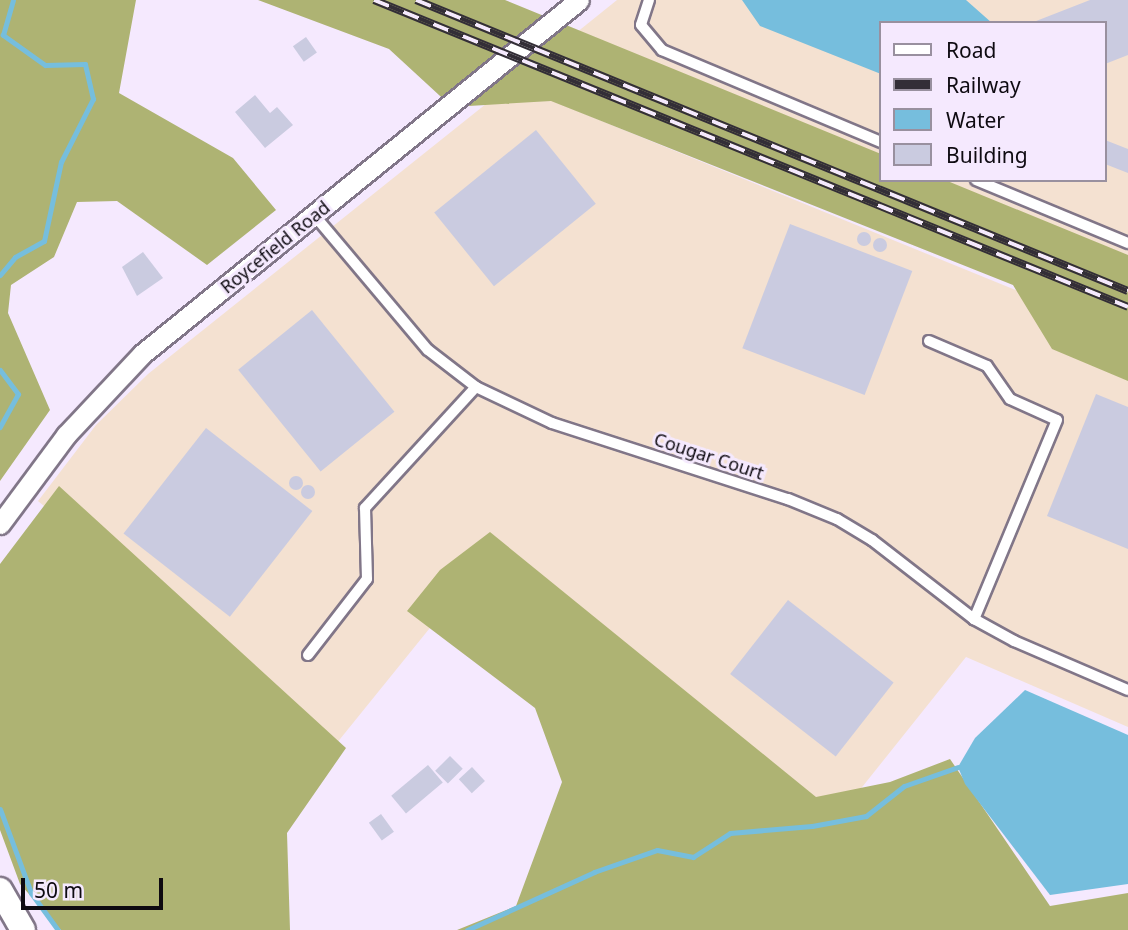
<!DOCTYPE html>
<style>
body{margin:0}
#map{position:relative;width:1128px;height:930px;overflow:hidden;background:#f5e9fe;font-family:"Noto Sans",sans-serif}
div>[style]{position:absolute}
.industrial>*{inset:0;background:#f4e1d1}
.forest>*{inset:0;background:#aeb373}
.water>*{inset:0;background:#76bedd}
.stream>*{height:5px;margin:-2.5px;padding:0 2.5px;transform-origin:2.5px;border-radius:2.5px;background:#76bedd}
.building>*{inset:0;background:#cacbe0;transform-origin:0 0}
.round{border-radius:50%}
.roads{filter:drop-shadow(2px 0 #817688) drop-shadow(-2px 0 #817688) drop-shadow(0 2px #817688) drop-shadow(0 -2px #817688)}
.service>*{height:10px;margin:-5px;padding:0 5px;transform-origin:5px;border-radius:5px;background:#fff}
.minor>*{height:19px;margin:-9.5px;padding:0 9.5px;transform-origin:9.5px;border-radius:9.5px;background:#fff}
.tertiary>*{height:24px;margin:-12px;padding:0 12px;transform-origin:12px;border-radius:12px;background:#fff}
.rail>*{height:8px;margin-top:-4px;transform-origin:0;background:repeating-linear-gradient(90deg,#f5e9fe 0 16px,#332e37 0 32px);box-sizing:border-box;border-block:2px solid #332e37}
span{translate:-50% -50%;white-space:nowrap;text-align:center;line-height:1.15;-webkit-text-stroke:6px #f5e9fe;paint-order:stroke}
.street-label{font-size:18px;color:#0e0a11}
.legend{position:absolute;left:879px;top:21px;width:228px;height:161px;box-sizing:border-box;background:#f5e9fe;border:2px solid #99909f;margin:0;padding:9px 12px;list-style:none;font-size:21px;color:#0e0a11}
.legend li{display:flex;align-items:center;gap:14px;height:35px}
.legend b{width:35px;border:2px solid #99909f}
.scale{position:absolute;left:21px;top:878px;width:142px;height:32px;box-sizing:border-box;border:4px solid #0e0a11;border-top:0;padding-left:9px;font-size:21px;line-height:24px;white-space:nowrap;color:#0e0a11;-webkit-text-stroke:5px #f5e9fe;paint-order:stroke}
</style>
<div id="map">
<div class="industrial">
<i style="clip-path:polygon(617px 0,1128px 0,1128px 259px,935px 180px,1105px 180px,1105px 23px,881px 23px,881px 158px,576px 33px)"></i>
<i style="clip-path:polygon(511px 84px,1128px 336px,1128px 727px,966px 657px,839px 816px,497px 545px,332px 749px,38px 501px,96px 425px,148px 374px)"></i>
</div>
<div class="forest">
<i style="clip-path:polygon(0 0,136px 0,119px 93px,233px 158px,276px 210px,207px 265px,117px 201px,77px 202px,54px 257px,11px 285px,8px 313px,50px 410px,0 481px)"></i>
<i style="clip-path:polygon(258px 0,505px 0,881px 154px,881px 180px,945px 180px,1128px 255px,1128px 381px,1052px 349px,1013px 285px,551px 101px,452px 107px,389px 49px)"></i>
<i style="clip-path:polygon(59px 486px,346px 748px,287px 833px,290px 930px,61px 930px,20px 884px,0 830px,0 564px)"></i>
<i style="clip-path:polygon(490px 532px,816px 797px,890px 782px,950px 759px,1050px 906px,1128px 893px,1128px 930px,457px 930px,516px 906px,562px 782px,535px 708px,407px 611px,440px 570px)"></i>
</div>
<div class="water">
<i style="clip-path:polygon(742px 0,966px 0,992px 23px,881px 23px,881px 74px,760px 26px)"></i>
<i style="clip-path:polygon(1025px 690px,1128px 735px,1128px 884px,1050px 895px,965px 784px,958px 767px,975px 738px)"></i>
</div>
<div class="stream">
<i style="left:0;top:275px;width:23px;rotate:-50deg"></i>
<i style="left:15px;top:257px;width:33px;rotate:-29deg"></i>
<i style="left:44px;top:241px;width:81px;rotate:-77.9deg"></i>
<i style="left:61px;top:162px;width:71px;rotate:-63.1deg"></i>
<i style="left:93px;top:99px;width:36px;rotate:-103deg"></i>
<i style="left:85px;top:64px;width:40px;rotate:178.6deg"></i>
<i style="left:45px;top:65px;width:52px;rotate:-144.5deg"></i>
<i style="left:3px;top:35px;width:36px;rotate:-74deg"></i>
<i style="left:0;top:370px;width:30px;rotate:53deg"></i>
<i style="left:18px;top:394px;width:38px;rotate:119deg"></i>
<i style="left:0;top:809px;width:90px;rotate:69.7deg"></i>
<i style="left:31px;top:893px;width:46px;rotate:53.9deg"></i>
<i style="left:467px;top:930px;width:140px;rotate:-24.5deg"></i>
<i style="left:594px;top:872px;width:67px;rotate:-19.2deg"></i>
<i style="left:657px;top:850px;width:37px;rotate:11deg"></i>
<i style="left:693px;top:857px;width:44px;rotate:-33deg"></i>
<i style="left:730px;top:833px;width:82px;rotate:-4.9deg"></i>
<i style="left:812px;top:826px;width:55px;rotate:-10.5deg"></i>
<i style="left:866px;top:816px;width:48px;rotate:-38.3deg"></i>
<i style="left:904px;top:786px;width:57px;rotate:-19.4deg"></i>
</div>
<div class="building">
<i style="clip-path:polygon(1090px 0,1128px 0,1128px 55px,1105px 64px,1105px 23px,1031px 23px)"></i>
<i style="left:306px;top:37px;width:19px;height:16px;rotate:55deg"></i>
<i style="clip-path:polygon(255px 95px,270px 113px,277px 107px,293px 125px,265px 148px,235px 112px)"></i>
<i style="left:536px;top:130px;width:95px;height:131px;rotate:51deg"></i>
<i style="clip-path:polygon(1105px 140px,1128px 149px,1128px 173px,1105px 164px)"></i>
<i style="left:790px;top:224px;width:131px;height:133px;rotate:21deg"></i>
<i class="round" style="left:857px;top:232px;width:14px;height:14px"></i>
<i class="round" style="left:873px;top:238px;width:14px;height:14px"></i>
<i style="clip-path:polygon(143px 252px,163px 278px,137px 296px,122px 267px)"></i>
<i style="left:312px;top:310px;width:131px;height:95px;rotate:51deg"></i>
<i style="clip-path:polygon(1096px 394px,1128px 407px,1128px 549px,1047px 516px)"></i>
<i style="left:206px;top:428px;width:135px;height:134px;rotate:38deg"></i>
<i class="round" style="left:289px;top:476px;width:14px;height:14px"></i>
<i class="round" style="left:301px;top:485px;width:14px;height:14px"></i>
<i style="left:788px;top:600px;width:134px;height:94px;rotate:38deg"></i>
<i style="left:450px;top:756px;width:18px;height:21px;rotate:45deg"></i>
<i style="left:428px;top:765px;width:23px;height:48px;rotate:50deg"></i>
<i style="left:472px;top:767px;width:19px;height:18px;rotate:47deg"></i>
<i style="left:381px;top:814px;width:22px;height:15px;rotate:54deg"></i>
</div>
<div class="roads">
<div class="service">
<i style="left:649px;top:0;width:26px;rotate:108deg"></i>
<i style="left:641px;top:25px;width:33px;rotate:50deg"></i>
<i style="left:662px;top:50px;width:238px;rotate:22.8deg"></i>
<i style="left:976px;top:180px;width:165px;rotate:22.5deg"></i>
<i style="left:315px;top:216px;width:175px;rotate:49.9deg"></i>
<i style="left:428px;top:350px;width:61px;rotate:37.6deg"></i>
<i style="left:476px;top:387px;width:84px;rotate:25.3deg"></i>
<i style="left:552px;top:423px;width:248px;rotate:17.9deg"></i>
<i style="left:788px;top:499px;width:53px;rotate:22.2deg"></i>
<i style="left:837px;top:519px;width:41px;rotate:31deg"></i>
<i style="left:872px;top:540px;width:129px;rotate:37.8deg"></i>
<i style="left:974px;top:619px;width:46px;rotate:28.8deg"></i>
<i style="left:1014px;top:641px;width:124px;rotate:23.3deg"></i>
<i style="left:929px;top:341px;width:63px;rotate:23.3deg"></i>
<i style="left:987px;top:366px;width:40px;rotate:55.1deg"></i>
<i style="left:1010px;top:399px;width:51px;rotate:24.1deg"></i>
<i style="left:1057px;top:420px;width:216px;rotate:112.6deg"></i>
<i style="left:308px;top:655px;width:96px;rotate:-52.2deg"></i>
<i style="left:367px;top:579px;width:71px;rotate:-91.6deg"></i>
<i style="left:365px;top:508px;width:164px;rotate:-47.5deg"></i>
</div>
<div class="minor">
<i style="left:0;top:524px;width:111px;rotate:-53.4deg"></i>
<i style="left:66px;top:435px;width:111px;rotate:-46.8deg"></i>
<i style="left:142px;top:354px;width:562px;rotate:-39.01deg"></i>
</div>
<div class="tertiary">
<i style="left:0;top:890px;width:46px;rotate:60.1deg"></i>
</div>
</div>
<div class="rail">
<i style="left:374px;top:0;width:814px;rotate:22.15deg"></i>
<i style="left:416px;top:0;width:769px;rotate:22.23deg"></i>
</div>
<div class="street-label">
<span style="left:275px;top:247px;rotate:-39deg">Roycefield Road</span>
<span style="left:709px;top:456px;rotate:18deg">Cougar Court</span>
</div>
<ul class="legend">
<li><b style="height:9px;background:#fff"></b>Road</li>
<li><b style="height:9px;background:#332e37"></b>Railway</li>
<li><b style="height:19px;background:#76bedd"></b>Water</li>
<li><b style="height:19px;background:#cacbe0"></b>Building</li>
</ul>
<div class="scale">50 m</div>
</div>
